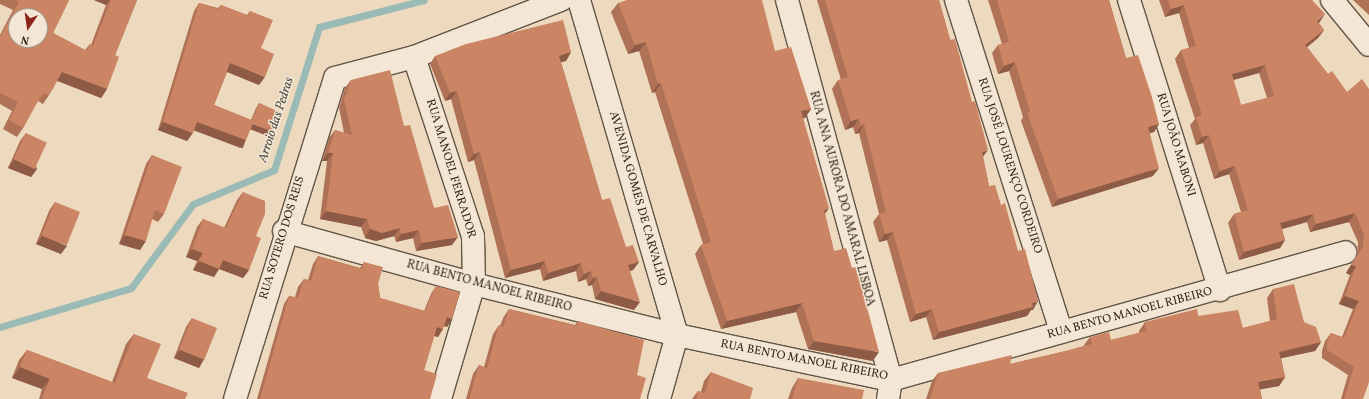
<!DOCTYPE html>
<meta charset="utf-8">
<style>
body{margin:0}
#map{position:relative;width:1369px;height:399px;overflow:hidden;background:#edd9bd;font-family:Vollkorn,serif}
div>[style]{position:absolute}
.stream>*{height:7px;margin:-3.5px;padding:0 3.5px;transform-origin:3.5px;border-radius:3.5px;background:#9abab5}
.roads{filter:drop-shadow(1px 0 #615448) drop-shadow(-1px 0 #615448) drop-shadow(0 1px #615448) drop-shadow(0 -1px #615448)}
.street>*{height:22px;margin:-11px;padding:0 11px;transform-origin:11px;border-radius:11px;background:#f3e6d4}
.secondary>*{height:22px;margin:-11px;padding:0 11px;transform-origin:11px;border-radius:11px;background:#f3e6d4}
.wall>*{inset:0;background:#af7256}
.shaded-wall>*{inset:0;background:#8e5c46;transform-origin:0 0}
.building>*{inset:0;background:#cb8464;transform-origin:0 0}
span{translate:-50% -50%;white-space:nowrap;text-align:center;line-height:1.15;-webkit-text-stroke:3px #f3e6d4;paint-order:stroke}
.street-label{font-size:12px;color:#322721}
.water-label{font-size:13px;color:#4c4c46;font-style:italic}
.north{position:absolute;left:8px;top:8px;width:40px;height:40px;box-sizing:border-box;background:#f3e6d4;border:1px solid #a69a8c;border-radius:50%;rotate:193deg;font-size:11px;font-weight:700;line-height:16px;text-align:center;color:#322721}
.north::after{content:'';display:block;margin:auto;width:14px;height:18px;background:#8f2418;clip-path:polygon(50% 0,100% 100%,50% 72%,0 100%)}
</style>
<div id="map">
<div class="stream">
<i style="left:0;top:327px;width:137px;rotate:-16.6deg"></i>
<i style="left:131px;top:288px;width:104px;rotate:-53.6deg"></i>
<i style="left:193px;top:204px;width:88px;rotate:-22.8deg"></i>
<i style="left:274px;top:170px;width:150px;rotate:-72.5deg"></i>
<i style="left:319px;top:27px;width:108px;rotate:-14.4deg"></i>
</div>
<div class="roads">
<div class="street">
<i style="left:787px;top:0;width:394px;rotate:74.7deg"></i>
<i style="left:891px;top:380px;width:472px;rotate:-15.7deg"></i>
<i style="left:956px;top:0;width:348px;rotate:72.4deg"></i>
<i style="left:1129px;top:0;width:304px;rotate:72.6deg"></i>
<i style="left:1332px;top:0;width:58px;rotate:50.6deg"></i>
<i style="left:414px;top:57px;width:188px;rotate:71.8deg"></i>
<i style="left:473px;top:236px;width:48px;rotate:88.8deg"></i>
<i style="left:474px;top:284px;width:120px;rotate:106.5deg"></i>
<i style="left:284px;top:231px;width:197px;rotate:15.6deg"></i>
<i style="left:474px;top:284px;width:209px;rotate:14.1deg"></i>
<i style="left:235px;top:399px;width:336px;rotate:-72.7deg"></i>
<i style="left:335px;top:78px;width:82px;rotate:-14.9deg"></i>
<i style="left:414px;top:57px;width:158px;rotate:-21.2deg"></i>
</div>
<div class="secondary">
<i style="left:579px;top:0;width:349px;rotate:73.7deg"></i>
<i style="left:677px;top:335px;width:66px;rotate:105.7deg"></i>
<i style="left:677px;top:335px;width:219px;rotate:11.9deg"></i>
<i style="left:891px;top:380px;width:19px;rotate:99deg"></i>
</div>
</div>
<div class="wall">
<i style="clip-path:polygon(0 0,69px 0,53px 33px,85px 50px,90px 44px,91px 45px,106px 5px,94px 0,137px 0,115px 55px,107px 89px,101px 98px,57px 81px,49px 95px,43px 104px,38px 101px,36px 104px,23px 128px,17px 137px,3px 129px,12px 111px,0 104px,0 35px,13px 10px,0 4px)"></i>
<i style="clip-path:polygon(817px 0,939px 0,983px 157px,989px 186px,1033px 310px,1031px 310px,1027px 316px,933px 340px,926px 317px,910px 322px,887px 240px,879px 242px,873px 222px,879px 214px,859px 133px,855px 134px,853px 127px,845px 130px,832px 89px,838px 80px,841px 80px)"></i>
<i style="clip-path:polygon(988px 0,1109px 0,1126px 58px,1159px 124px,1154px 132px,1150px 133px,1153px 176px,1052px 207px,1021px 121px,1023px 117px,1009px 71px,998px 74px,992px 53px,998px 45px,1002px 44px)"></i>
<i style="clip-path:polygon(evenodd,1159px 0,1312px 0,1319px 23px,1324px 30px,1318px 38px,1307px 47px,1328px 74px,1347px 92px,1369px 89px,1363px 399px,1364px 399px,1341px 399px,1348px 375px,1322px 358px,1322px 351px,1325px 341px,1331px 333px,1342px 337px,1353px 309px,1339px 304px,1350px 275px,1346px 273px,1357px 255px,1358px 242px,1349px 222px,1310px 232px,1307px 222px,1282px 229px,1285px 240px,1280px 248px,1239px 260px,1228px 223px,1234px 214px,1241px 212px,1229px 174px,1214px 179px,1203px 143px,1196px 145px,1190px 125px,1195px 119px,1175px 59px,1181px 50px,1189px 48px,1179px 13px,1165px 17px,1159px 0,1259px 73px,1267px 98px,1241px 105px,1233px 80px,1259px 73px)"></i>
<i style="clip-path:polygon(1353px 0,1369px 0,1369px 15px)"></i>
<i style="clip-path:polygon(199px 3px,218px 8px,221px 5px,247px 15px,250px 11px,261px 48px,259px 85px,227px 72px,214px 105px,251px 120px,256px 108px,259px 103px,283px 114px,268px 136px,250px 129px,240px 148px,194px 130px,187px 141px,158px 130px,194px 11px)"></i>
<i style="clip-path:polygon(618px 3px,775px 51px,811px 109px,805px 118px,803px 118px,825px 214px,834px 251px,873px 361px,808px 349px,796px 312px,721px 329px,695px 254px,701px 245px,703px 244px,655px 92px,652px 93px,639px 51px,628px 54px,611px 12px)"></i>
<i style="clip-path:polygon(571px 52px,566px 61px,561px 62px,602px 200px,626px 247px,639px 262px,633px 270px,630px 271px,634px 310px,595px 299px,592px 285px,588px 286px,586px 279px,578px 282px,576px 271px,543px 281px,540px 269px,505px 278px,474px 160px,468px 162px,451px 99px,445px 101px,430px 64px,435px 56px)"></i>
<i style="clip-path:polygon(351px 80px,404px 126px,434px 208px,452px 245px,416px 251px,413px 238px,396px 242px,394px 236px,376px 241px,365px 238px,361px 227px,320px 219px,327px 161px,322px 161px,329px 138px,335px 130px,344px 133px,339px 108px,345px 88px)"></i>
<i style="clip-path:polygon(26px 133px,37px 169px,31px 177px,8px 168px,20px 141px)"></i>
<i style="clip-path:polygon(152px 155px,164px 214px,158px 222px,152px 219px,140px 250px,119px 244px,146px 164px)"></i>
<i style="clip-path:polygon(243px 192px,256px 236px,249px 270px,243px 278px,219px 269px,214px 277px,193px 270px,197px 261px,186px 257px,197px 227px,203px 219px,224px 228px,237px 200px)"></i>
<i style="clip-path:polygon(55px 202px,61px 254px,36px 244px,49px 211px)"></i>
<i style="clip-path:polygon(318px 256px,360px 268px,364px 262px,378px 284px,380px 298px,424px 311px,431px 294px,436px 286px,452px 319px,447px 327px,444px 326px,438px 337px,434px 336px,424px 370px,430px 399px,257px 399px,284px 304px,289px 296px,295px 297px,298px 287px,304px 279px,308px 280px,313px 264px)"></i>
<i style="clip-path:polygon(1273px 289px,1304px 322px,1321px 342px,1315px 351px,1281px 358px,1285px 377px,1279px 386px,1260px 389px,1262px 399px,926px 399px,932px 381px,938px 373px,1010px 364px,1066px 351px,1084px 346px,1084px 345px,1090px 337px,1111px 340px,1139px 333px,1139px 331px,1145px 322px,1198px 316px,1243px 328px,1270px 321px,1267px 298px)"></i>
<i style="clip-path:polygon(509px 309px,575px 325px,578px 321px,637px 375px,640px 399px,466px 399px,473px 374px,479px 365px,484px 367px,493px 334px,499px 325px,500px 326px,503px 318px)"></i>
<i style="clip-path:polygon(192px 318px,204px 359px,199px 368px,174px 358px,186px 327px)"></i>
<i style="clip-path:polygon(134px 334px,147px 378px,185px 399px,39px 399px,42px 389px,12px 378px,19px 360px,27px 350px,112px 382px,126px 344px)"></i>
<i style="clip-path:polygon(711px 372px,750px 399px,692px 399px,698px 391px,701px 392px,704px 381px)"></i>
<i style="clip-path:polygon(798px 378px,862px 399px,788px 399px,792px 388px)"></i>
</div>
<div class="shaded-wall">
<i style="clip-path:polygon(94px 0,110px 0,106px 5px)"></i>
<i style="clip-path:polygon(1184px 5px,1179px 13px,1165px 17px,1171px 9px)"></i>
<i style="clip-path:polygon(1325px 14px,1319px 23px,1311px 30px,1317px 21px)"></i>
<i style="clip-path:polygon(1324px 30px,1318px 38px,1300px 53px,1305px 45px)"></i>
<i style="clip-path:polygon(646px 42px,639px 51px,628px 54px,635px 45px)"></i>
<i style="clip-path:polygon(571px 52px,566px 61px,554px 64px,559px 56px)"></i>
<i style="clip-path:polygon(1015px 62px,1009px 71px,998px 74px,1004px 66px)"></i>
<i style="clip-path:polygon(230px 63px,265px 77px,259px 85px,225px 71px)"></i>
<i style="clip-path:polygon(1265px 65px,1259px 73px,1226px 82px,1232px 74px)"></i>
<i style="clip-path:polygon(62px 72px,107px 89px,101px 98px,56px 80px)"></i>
<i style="clip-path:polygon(661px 83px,655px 92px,652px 93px,658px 84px)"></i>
<i style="clip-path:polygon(457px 91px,451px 99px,445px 101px,450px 93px)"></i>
<i style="clip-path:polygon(811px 109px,805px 118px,795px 120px,801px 111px)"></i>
<i style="clip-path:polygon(859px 119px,853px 127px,845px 130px,851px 121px)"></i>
<i style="clip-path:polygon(163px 122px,193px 133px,187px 141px,158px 130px)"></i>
<i style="left:197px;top:122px;width:52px;height:9px;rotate:20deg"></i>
<i style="clip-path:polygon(251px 123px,271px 131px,268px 136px,247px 128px)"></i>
<i style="clip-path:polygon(864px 124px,859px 133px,855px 134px,861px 126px)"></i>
<i style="clip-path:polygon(1159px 124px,1154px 132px,1142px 135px,1148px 127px)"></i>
<i style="clip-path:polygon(1209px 135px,1203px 143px,1196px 145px,1202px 137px)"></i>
<i style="clip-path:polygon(988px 150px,982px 158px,982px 152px)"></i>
<i style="clip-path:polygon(480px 152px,474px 160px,468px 162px,474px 154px)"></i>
<i style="clip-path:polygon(328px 153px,333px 153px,327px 161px,322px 161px)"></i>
<i style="clip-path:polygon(14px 159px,37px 169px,31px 177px,8px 168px)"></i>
<i style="clip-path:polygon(1235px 166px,1229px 174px,1214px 179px,1220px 171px)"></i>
<i style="clip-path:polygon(1159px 168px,1153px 176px,1052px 207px,1058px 199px)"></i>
<i style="clip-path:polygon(829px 208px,823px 217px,824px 210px)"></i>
<i style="clip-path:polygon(326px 211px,367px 219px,361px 227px,320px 219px)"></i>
<i style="clip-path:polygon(1355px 213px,1349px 222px,1310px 232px,1316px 224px)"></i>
<i style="clip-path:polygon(1313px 214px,1307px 222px,1275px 231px,1280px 223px)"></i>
<i style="clip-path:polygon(400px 228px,394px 236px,376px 241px,365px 238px,370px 229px)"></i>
<i style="clip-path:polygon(419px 230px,413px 238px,396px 242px,401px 234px)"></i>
<i style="clip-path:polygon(893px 232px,887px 240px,879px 242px,885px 234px)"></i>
<i style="clip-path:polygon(125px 235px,146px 241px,140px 250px,119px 244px)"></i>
<i style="clip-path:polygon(42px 236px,67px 246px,61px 254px,36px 244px)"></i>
<i style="clip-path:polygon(458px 237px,452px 245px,416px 251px,422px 243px)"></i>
<i style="clip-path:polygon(1285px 240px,1280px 248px,1239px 260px,1244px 252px)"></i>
<i style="clip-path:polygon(192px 249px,203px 253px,197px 261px,186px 257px)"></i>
<i style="clip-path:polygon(223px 260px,249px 270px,243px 278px,217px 268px)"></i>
<i style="clip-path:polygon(199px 261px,219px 269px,214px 277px,193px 270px)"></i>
<i style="clip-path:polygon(545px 261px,540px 269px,505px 278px,511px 270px)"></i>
<i style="clip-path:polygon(639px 262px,633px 270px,623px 273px,628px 265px)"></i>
<i style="clip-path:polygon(581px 263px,576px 271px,543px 281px,548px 273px)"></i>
<i style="clip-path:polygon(1351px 265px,1356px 266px,1350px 275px,1346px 273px)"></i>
<i style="clip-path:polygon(591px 271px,586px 279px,578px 282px,584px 274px)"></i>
<i style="clip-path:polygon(597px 277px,592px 285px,588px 286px,593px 278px)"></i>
<i style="clip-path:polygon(601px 291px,640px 302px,634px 310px,595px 299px)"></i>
<i style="clip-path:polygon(1345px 296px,1359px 301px,1353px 309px,1339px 304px)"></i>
<i style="clip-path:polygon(1038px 301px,1033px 310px,1031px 310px,1027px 316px,933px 340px,939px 332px)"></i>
<i style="clip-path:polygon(802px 303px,796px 312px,721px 329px,727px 321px)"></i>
<i style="clip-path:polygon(932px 309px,926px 317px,910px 322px,916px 314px)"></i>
<i style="clip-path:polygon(447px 317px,452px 319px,447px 327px,441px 325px)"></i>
<i style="clip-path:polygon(437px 327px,443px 329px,438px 337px,431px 335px)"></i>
<i style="clip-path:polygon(814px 341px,879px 352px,873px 361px,808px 349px)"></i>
<i style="clip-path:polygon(1321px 342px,1315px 351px,1273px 360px,1279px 352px)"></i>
<i style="clip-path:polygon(180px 350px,204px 359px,199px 368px,174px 358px)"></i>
<i style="clip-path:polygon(20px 367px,50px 379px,42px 389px,12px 378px)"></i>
<i style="clip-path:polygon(1285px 377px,1279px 386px,1252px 391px,1258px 382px)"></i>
</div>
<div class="building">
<i style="clip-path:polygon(evenodd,15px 0,69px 0,53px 33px,87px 51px,90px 44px,93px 46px,111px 0,137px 0,115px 55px,119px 57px,107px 89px,62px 72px,49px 95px,44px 93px,38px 101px,23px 128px,9px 120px,18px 102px,0 93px,0 37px,19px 2px,15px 0,16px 16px,40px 16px,40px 40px,16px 40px,16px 16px)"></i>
<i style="clip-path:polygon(627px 0,762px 0,775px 51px,791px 47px,811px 109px,801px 111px,829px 208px,824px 210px,834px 251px,846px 248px,852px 268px,856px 267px,879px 352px,814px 341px,802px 303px,727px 321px,701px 245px,711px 242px,661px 83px,658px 84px,646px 42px,635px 45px,618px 3px)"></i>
<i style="clip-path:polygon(825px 0,939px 0,950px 40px,955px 39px,972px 102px,975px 101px,988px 150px,982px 152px,989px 186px,995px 185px,1001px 205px,1005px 203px,1018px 251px,1025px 249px,1038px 301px,1032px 303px,1033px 307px,939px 332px,932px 309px,916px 314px,893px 232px,885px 234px,879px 214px,886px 212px,864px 124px,861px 126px,859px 119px,851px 121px,838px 80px,848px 77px)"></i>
<i style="clip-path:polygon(997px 0,1109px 0,1126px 58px,1138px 55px,1152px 97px,1159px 124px,1148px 127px,1159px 168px,1058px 199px,1027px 113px,1030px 112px,1015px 62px,1004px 66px,998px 45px,1009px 42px)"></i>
<i style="clip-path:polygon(evenodd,1168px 0,1312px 0,1325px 14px,1317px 21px,1324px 30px,1305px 45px,1328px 74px,1332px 71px,1347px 92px,1362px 79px,1369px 89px,1369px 382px,1363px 399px,1364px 399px,1344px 399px,1354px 367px,1327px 350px,1327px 343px,1331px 333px,1344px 338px,1359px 301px,1345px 296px,1356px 266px,1351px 265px,1363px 247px,1364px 234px,1355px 213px,1316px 224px,1313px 214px,1280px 223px,1285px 240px,1244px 252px,1234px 214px,1248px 210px,1235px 166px,1220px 171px,1209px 135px,1202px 137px,1196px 117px,1202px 115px,1181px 50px,1196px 46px,1184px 5px,1171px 9px,1168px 0,1265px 65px,1274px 96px,1241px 105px,1232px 74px,1265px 65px)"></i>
<i style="clip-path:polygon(199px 3px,219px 9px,221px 5px,248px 16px,250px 11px,273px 20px,261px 48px,274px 54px,265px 77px,230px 63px,214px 105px,254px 121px,246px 140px,197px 122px,193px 133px,163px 122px)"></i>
<i style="clip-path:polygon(563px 20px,571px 52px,559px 56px,602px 200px,610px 198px,626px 247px,633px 245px,639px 262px,628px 265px,640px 302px,601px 291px,597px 277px,593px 278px,591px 271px,584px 274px,581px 263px,548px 273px,545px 261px,511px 270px,480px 152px,474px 154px,457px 91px,450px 93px,435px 56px,466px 44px)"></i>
<i style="clip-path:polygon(390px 70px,404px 126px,410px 125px,434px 208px,448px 205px,458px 237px,422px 243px,419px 230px,401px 234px,400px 228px,382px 233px,370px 229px,367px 219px,326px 211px,333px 153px,328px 153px,335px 130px,352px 135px,344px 100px,351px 80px)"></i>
<i style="clip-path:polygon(259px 103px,283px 114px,271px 131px,252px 124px,254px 121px,252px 120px)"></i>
<i style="left:26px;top:133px;width:23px;height:29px;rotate:25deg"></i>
<i style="clip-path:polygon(152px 155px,182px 167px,164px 214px,155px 210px,146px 241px,125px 235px)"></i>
<i style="clip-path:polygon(243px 192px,265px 201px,265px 214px,256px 236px,261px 238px,249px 270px,223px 260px,219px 269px,199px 261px,203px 253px,192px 249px,203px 219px,226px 228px)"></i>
<i style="left:55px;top:202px;width:27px;height:36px;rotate:22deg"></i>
<i style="clip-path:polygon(318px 256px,362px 269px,364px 262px,383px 267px,378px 284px,380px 298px,425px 311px,436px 286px,460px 292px,452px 319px,447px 317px,443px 329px,437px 327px,424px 370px,437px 374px,430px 399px,260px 399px,289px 296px,298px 298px,304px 279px,311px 281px)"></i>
<i style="clip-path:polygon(1294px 284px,1304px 322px,1316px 327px,1321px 342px,1279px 352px,1285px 377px,1258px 382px,1262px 399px,930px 399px,938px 373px,1012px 355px,1010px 364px,1066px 351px,1092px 344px,1090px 337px,1109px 332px,1111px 340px,1146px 331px,1145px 322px,1197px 309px,1198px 316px,1238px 310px,1243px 328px,1277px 319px,1273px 289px)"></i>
<i style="clip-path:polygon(509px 309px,577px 326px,578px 321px,644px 340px,637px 375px,646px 378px,640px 399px,469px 399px,479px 365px,487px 368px,499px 325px,503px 327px)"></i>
<i style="left:192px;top:318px;width:27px;height:34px;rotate:22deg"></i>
<i style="clip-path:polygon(134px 334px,161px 344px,147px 378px,188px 393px,185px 399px,44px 399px,42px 398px,50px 379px,20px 367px,27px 350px,115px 383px)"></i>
<i style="clip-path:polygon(711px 372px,753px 388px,750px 399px,696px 399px,698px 391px,705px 393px)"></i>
<i style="clip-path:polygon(798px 378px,864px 390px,862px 399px,792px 399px)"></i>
</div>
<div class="street-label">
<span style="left:1175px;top:145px;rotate:73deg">RUA JOÃO MABONI</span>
<span style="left:1009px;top:166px;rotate:72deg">RUA JOSÉ LOURENÇO CORDEIRO</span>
<span style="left:450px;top:169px;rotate:73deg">RUA MANOEL FERRADOR</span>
<span style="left:637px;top:199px;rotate:74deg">AVENIDA GOMES DE CARVALHO</span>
<span style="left:841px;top:199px;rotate:75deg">RUA ANA AURORA DO AMARAL LISBOA</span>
<span style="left:283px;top:238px;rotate:-73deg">RUA SOTERO DOS REIS</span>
<span style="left:489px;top:287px;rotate:15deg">RUA BENTO MANOEL RIBEIRO</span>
<span style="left:1130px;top:314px;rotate:-15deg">RUA BENTO MANOEL RIBEIRO</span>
<span style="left:804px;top:361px;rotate:11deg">RUA BENTO MANOEL RIBEIRO</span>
</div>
<div class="water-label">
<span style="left:277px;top:120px;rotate:-72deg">Arroio das Pedras</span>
</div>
<div class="north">N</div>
</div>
